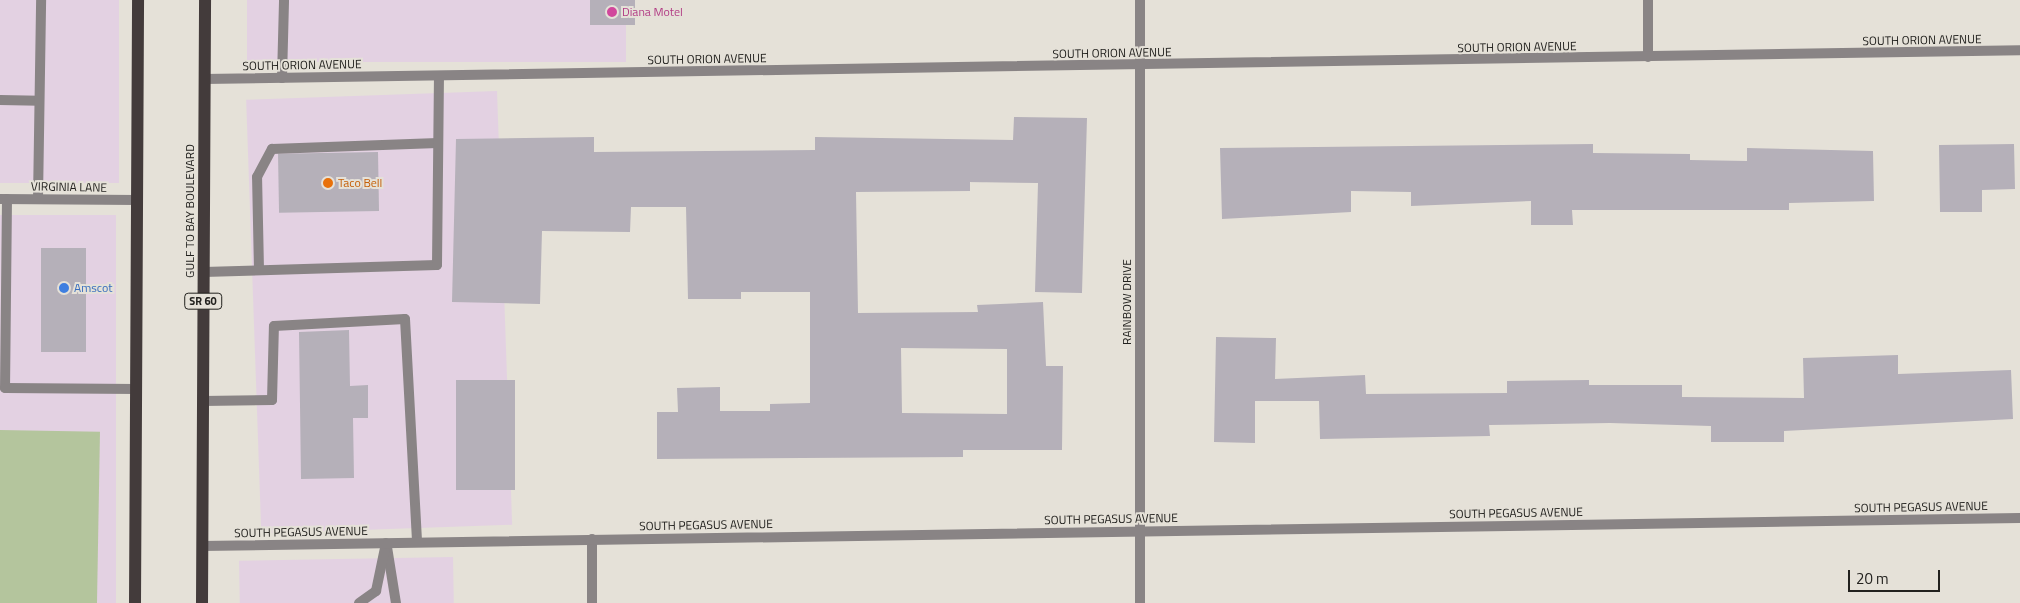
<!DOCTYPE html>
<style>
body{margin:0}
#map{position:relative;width:2020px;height:603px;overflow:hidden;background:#e5e1d8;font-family:"Titillium Web",sans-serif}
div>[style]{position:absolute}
.commercial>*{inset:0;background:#e3d1e2;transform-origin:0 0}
.green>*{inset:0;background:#b4c59d;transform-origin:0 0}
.building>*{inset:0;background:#b5b0b9;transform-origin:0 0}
.lane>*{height:10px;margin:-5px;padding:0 5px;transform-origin:5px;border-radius:5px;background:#898485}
.street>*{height:10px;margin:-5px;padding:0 5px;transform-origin:5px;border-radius:5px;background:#898485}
.primary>*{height:12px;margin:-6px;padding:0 6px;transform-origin:6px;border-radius:6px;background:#433b3b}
.dots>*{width:14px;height:14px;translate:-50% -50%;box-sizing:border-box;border:2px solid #e5e1d8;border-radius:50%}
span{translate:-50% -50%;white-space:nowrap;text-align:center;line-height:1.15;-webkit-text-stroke:4px #e5e1d8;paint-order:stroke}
.shield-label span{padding:1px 4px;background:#e5e1d8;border:1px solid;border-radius:4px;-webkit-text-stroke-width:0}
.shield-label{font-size:11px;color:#22211e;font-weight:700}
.hotel-label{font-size:12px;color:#b23c85}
.left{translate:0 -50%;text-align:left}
.street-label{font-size:12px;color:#22211e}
.food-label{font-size:12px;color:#c56008}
.shop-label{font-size:12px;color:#366cbe}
.scale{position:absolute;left:1848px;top:570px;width:92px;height:22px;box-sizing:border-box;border:2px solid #22211e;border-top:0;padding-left:6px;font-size:15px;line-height:18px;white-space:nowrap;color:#22211e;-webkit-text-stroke:4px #e5e1d8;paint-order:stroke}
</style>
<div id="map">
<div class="commercial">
<i style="left:0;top:0;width:119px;height:183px"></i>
<i style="left:247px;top:0;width:379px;height:62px"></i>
<i style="left:497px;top:91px;width:434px;height:251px;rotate:88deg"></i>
<i style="left:0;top:215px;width:116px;height:388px"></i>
<i style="left:453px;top:557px;width:46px;height:214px;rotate:89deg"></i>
</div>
<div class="green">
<i style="left:0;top:430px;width:100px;height:173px;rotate:1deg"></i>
</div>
<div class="building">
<i style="left:590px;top:0;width:45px;height:25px"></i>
<i style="clip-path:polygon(evenodd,1014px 117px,1087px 118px,1082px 293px,1035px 292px,1038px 183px,970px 182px,970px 191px,856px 192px,858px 313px,978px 312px,977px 305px,1043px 302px,1046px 366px,1063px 366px,1062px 450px,963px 450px,963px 457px,657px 459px,657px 412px,678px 412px,677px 388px,720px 387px,720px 411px,770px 411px,770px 404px,810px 403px,810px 292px,741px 292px,741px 299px,688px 299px,686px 207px,631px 207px,630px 232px,542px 231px,540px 304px,452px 302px,456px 139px,594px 137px,594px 152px,815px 150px,815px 137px,1013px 140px,1014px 117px,901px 348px,1007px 349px,1007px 414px,902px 413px,901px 348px)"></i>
<i style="clip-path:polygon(1593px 144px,1593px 153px,1690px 154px,1690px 160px,1747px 161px,1747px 148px,1873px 151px,1874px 201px,1789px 203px,1789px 210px,1572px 210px,1573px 225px,1531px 225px,1531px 201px,1411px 206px,1411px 192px,1351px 191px,1351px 212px,1222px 219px,1220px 148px)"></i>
<i style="clip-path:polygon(2014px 144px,2015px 189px,1982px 190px,1982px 212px,1940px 212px,1939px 145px)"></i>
<i style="left:378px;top:152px;width:59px;height:100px;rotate:89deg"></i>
<i style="left:41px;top:248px;width:45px;height:104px"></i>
<i style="clip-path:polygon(349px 330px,350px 386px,368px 385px,368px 418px,353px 418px,354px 478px,301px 479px,299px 332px)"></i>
<i style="clip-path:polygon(1216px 337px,1276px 338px,1275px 379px,1365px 375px,1366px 394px,1507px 393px,1507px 381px,1589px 380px,1589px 385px,1682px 385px,1682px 397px,1804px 398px,1803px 358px,1898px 355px,1898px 374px,2011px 370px,2013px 419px,1784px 431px,1784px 442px,1711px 442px,1711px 426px,1610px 423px,1489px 425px,1490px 436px,1320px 439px,1319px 401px,1255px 401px,1255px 443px,1214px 442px)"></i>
<i style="left:456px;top:380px;width:59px;height:110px"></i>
</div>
<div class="lane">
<i style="left:282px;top:78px;width:78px;rotate:-88.5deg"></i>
<i style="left:0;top:100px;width:39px;rotate:1deg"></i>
<i style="left:7px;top:199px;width:189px;rotate:90.6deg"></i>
<i style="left:5px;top:388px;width:131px;rotate:0.4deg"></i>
<i style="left:38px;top:199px;width:199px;rotate:-89.1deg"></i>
<i style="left:259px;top:270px;width:93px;rotate:-91.2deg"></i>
<i style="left:257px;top:177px;width:32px;rotate:-62deg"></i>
<i style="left:272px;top:149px;width:166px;rotate:-2.1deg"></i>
<i style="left:204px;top:272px;width:233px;rotate:-1.7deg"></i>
<i style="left:437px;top:265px;width:189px;rotate:-89.4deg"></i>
<i style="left:203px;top:401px;width:69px;rotate:-0.8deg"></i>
<i style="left:272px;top:400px;width:74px;rotate:-88.5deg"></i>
<i style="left:274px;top:326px;width:131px;rotate:-3.1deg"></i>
<i style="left:405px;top:319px;width:223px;rotate:86.9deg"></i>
<i style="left:387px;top:547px;width:57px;rotate:80.9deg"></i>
<i style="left:359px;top:603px;width:21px;rotate:-35deg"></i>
<i style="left:376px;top:591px;width:49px;rotate:-78.2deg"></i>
<i style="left:592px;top:603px;width:64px;rotate:-90deg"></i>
</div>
<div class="street">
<i style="left:1648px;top:57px;width:57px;rotate:-90deg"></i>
<i style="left:204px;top:79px;width:1816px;rotate:-0.91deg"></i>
<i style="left:0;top:199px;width:137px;rotate:0.4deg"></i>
<i style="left:202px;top:546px;width:1818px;rotate:-0.88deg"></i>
<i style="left:1140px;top:603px;width:603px;rotate:-90deg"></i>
</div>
<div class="primary">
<i style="left:135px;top:603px;width:603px;rotate:-89.71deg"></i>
<i style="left:202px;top:603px;width:603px;rotate:-89.71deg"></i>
</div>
<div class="dots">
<i style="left:612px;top:12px;background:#d1479c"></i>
<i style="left:328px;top:183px;background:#e8710a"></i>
<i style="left:64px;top:288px;background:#3f7fe0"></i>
</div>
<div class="shield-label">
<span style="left:203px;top:301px">SR 60</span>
</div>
<div class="hotel-label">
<span class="left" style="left:622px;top:12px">Diana Motel</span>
</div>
<div class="street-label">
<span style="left:1922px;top:40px;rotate:-1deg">SOUTH ORION AVENUE</span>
<span style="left:1517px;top:47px;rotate:-1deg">SOUTH ORION AVENUE</span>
<span style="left:1112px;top:53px;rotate:-1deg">SOUTH ORION AVENUE</span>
<span style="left:707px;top:59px;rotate:-1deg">SOUTH ORION AVENUE</span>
<span style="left:302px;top:65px;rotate:-1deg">SOUTH ORION AVENUE</span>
<span style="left:69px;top:187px;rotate:1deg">VIRGINIA LANE</span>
<span style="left:190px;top:211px;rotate:-90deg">GULF TO BAY BOULEVARD</span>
<span style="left:1127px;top:302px;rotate:-90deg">RAINBOW DRIVE</span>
<span style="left:1921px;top:507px;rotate:-1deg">SOUTH PEGASUS AVENUE</span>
<span style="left:1516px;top:513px;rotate:-1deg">SOUTH PEGASUS AVENUE</span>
<span style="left:1111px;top:519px;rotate:-1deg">SOUTH PEGASUS AVENUE</span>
<span style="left:706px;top:525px;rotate:-1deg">SOUTH PEGASUS AVENUE</span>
<span style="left:301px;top:532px;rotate:-1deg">SOUTH PEGASUS AVENUE</span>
</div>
<div class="food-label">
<span class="left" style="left:338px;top:183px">Taco Bell</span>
</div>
<div class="shop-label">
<span class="left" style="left:74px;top:288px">Amscot</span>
</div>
<div class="scale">20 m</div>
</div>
